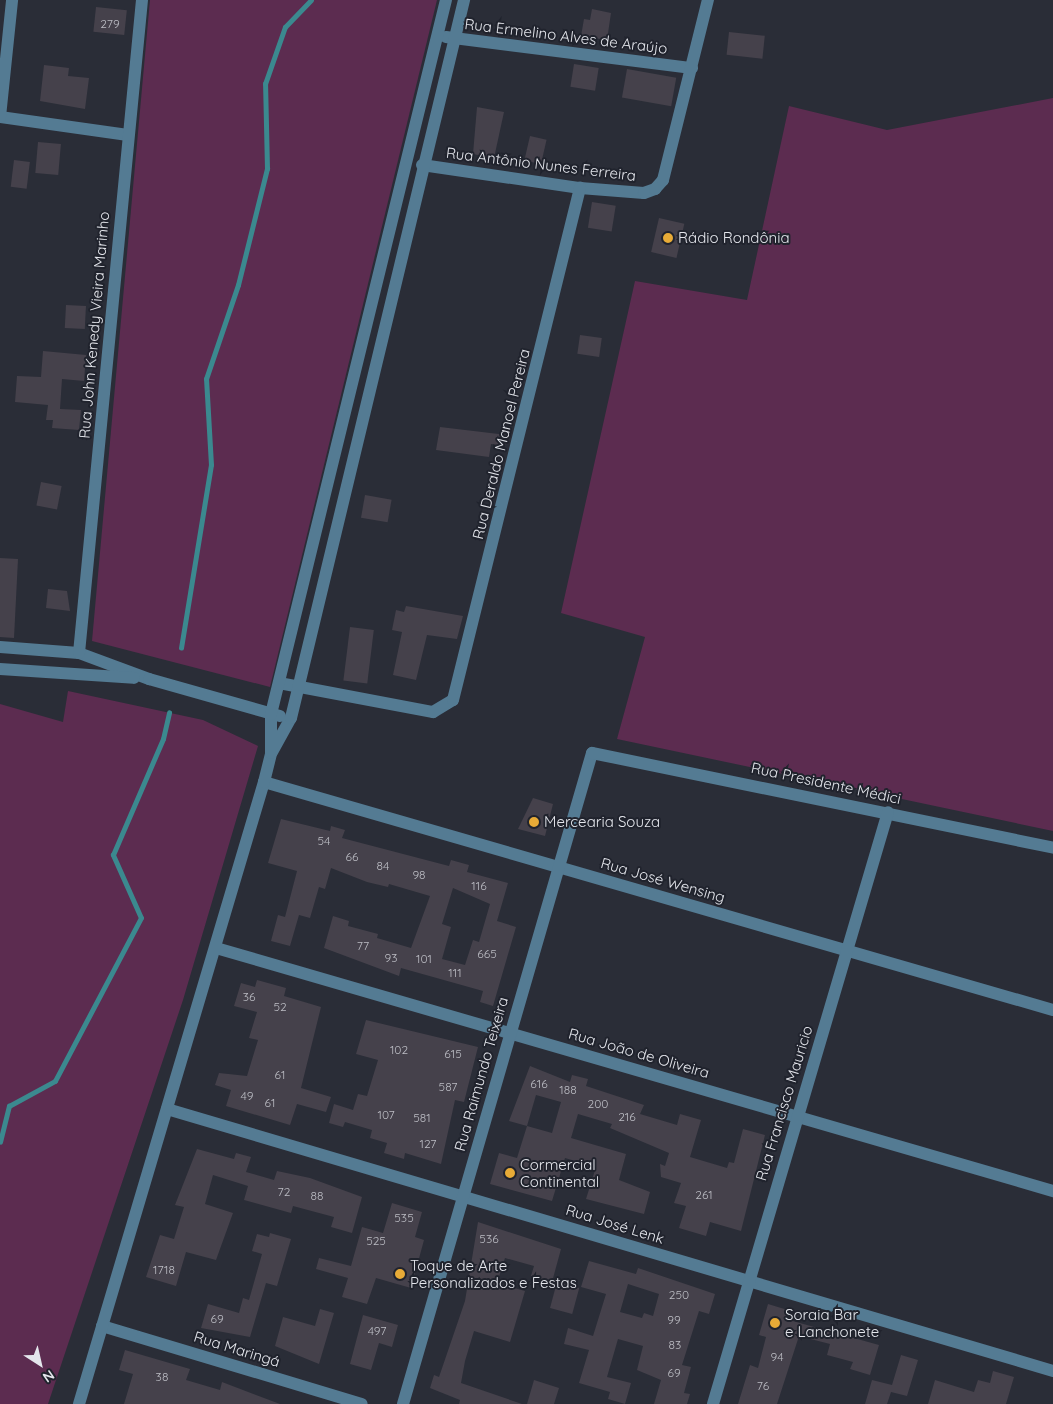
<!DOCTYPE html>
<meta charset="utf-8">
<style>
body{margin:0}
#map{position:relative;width:1053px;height:1404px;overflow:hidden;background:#2a2d37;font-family:Quicksand,sans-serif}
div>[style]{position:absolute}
.green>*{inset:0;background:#5c2c50}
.stream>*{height:4.5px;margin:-2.25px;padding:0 2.25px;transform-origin:2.25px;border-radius:2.25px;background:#3b898f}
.building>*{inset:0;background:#45414b;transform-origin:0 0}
.minor>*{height:12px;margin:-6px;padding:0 6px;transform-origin:6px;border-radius:6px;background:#547b93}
.dots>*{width:14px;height:14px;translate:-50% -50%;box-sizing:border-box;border:2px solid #20232d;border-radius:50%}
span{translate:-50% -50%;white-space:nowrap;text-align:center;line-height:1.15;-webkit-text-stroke:4px #20232d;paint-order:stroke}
.number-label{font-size:12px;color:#bcbdc4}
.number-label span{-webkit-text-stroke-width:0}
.street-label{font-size:15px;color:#e4e6ec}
.poi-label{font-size:15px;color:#e4e6ec}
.left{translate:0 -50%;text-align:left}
.north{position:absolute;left:15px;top:1339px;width:50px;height:50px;-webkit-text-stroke:4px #20232d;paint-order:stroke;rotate:145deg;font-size:14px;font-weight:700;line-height:20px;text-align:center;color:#e4e6ec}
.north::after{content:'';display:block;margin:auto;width:18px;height:22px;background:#e4e6ec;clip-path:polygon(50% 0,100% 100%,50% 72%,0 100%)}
</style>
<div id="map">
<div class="green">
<i style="clip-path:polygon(150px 0,437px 0,270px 687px,92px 641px)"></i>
<i style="clip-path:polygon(1053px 98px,1053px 831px,617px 739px,645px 637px,561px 613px,635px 281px,747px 300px,789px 106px,887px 130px)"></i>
<i style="clip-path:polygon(68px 691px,203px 720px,258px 746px,183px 1000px,48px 1404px,0 1404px,0 704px,63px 722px)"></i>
</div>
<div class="stream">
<i style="left:181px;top:648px;width:185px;rotate:-80.7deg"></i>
<i style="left:211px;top:465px;width:86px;rotate:-93.3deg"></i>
<i style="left:206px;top:379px;width:99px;rotate:-71.2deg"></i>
<i style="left:238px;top:285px;width:120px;rotate:-76deg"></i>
<i style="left:267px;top:169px;width:85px;rotate:-91.3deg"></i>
<i style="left:265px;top:84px;width:60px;rotate:-70.7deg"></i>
<i style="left:285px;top:27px;width:37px;rotate:-46deg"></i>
<i style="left:0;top:1142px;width:37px;rotate:-76deg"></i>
<i style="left:9px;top:1106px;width:52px;rotate:-28.5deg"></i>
<i style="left:55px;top:1081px;width:184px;rotate:-62.2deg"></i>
<i style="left:141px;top:918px;width:69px;rotate:-114deg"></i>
<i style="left:113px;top:855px;width:126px;rotate:-66.7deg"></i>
<i style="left:163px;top:739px;width:27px;rotate:-77deg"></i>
</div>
<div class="building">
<i style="left:96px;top:7px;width:31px;height:25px;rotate:6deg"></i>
<i style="clip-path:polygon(592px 9px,611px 13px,607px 40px,581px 36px,584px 19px,590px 20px)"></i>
<i style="left:729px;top:32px;width:36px;height:23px;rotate:6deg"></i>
<i style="left:574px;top:64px;width:25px;height:23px;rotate:9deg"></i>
<i style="clip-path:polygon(44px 65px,69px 68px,68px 76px,89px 78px,85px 109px,40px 101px)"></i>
<i style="left:627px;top:69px;width:50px;height:29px;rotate:10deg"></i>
<i style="clip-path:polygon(477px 107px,504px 112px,494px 158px,473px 154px)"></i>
<i style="left:530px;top:136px;width:17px;height:25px;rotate:13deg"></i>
<i style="left:38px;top:142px;width:23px;height:31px;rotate:5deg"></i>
<i style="left:14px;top:160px;width:16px;height:27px;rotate:7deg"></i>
<i style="left:592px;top:202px;width:24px;height:26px;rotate:9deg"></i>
<i style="left:659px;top:218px;width:26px;height:35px;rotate:13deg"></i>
<i style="left:66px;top:305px;width:20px;height:23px;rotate:3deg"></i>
<i style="left:580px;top:335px;width:22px;height:19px;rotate:8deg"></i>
<i style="clip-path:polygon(43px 351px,86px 355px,84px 381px,62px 379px,60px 409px,81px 410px,79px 430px,52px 428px,53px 420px,46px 420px,48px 405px,15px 402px,17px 376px,41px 377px)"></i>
<i style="clip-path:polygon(440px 427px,507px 435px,505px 446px,491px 444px,489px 457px,436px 450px)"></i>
<i style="left:41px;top:482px;width:21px;height:24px;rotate:11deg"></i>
<i style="left:365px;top:495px;width:27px;height:23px;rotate:10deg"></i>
<i style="clip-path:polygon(0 558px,18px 559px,14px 638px,0 637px)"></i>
<i style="clip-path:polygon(48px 589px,67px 591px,70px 611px,46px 608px)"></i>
<i style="clip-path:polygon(406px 606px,463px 616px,457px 639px,427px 635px,416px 680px,393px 675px,402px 632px,392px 630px,396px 610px,404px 612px)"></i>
<i style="left:350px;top:627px;width:24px;height:54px;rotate:7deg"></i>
<i style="clip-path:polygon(533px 798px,553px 804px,545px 836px,518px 829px)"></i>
<i style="clip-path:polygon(evenodd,281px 819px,330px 831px,331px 826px,345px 830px,342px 838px,449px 866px,451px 860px,469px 865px,467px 872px,508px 883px,497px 921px,516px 927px,493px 1006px,480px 1002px,483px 991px,401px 968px,399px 976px,324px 948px,333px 916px,349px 921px,348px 926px,378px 934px,377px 938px,411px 948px,430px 896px,389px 884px,388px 887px,367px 882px,331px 868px,325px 889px,319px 887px,310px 918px,299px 915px,290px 946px,271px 941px,278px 915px,285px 917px,297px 871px,268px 863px,281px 819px,453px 888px,490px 904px,479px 942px,473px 940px,465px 965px,442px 959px,451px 927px,442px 924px,453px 888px)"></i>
<i style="clip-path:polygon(257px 980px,286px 988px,284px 996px,321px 1007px,301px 1088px,331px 1097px,326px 1112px,297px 1104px,290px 1125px,226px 1106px,231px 1090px,215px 1085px,219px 1073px,247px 1076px,258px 1040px,249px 1038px,257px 1012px,234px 1006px,241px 983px,255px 987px)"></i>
<i style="clip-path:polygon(366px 1020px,478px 1047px,464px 1102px,455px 1100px,441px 1164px,405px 1153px,404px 1159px,384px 1153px,387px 1143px,370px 1138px,372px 1130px,345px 1122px,343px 1127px,329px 1123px,334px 1104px,353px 1110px,358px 1094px,367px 1096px,378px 1060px,356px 1054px)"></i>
<i style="clip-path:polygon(evenodd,530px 1066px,570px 1082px,572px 1075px,588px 1079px,586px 1086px,644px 1105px,640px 1114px,677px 1125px,680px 1114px,701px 1120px,690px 1157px,727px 1168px,729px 1162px,734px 1163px,743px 1129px,765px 1135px,741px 1231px,710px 1222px,706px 1236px,679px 1228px,686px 1206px,674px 1203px,681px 1183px,661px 1177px,660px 1164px,665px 1166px,669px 1153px,610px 1128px,612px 1124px,578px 1114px,571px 1138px,626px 1154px,619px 1180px,650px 1192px,644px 1214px,586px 1199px,596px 1167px,565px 1158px,552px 1201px,490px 1184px,499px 1153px,517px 1158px,527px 1126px,509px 1121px,530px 1066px,536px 1095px,561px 1102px,552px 1133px,527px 1126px,536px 1095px)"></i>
<i style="clip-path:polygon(197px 1149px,234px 1159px,236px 1153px,251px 1157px,246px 1172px,274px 1180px,277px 1171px,310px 1178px,362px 1197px,352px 1233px,331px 1227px,334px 1217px,293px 1206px,291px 1213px,244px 1200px,248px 1186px,213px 1175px,205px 1204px,233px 1213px,216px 1260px,186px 1252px,176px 1286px,146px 1277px,160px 1235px,174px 1239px,184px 1207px,175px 1205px)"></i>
<i style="clip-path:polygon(392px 1203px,422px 1212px,415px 1237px,424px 1240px,411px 1288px,376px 1278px,367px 1304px,342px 1297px,348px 1278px,316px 1269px,319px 1258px,351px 1266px,362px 1227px,383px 1233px)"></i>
<i style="clip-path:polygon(478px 1222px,561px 1249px,552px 1282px,531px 1276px,534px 1266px,505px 1258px,497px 1283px,525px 1291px,510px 1342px,474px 1331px,465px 1361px,461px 1383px,522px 1404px,459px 1404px,460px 1400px,430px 1388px,434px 1375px,439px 1377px,465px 1301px)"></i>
<i style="clip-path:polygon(270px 1233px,291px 1239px,277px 1286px,266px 1283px,250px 1337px,201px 1328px,208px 1304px,239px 1313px,243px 1298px,249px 1300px,262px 1254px,252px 1251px,257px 1234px,269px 1237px)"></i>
<i style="clip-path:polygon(evenodd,589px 1261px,636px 1274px,638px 1268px,715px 1294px,709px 1314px,699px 1311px,682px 1365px,691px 1367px,684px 1393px,690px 1394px,687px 1404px,654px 1404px,661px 1380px,637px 1370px,643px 1346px,618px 1339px,607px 1377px,631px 1383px,625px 1404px,608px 1399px,610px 1392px,579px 1383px,589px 1350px,564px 1344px,568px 1328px,593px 1336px,606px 1294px,581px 1287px,589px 1261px,628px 1284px,659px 1294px,653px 1316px,644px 1313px,642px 1318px,620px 1312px,628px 1284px)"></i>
<i style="left:557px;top:1282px;width:23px;height:27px;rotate:15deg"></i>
<i style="clip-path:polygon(768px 1304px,791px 1311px,789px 1320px,879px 1345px,870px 1375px,850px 1369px,853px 1362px,827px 1355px,830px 1344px,799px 1336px,777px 1404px,738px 1404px,750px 1365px,758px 1368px,766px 1337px,759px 1335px)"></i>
<i style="clip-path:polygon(320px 1309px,334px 1313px,319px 1364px,275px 1346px,283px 1317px,315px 1326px)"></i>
<i style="clip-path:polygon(363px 1315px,398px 1325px,392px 1347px,379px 1343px,371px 1370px,350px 1364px)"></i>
<i style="clip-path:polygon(125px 1350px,190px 1369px,186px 1380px,220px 1390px,222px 1382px,280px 1404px,124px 1404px,133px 1374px,119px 1370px)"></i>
<i style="clip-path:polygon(901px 1355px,918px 1360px,907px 1396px,891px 1392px,887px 1404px,865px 1404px,872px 1380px,892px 1385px)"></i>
<i style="clip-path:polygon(993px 1371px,1014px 1377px,1006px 1404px,928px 1404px,935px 1380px,974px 1392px,978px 1380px,990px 1383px)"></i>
<i style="clip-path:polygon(534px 1380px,559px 1388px,554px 1404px,527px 1404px)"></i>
</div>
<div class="minor">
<i style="left:446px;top:37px;width:248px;rotate:7.2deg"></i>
<i style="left:0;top:117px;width:129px;rotate:8deg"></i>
<i style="left:0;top:117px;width:118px;rotate:-84.1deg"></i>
<i style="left:422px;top:165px;width:160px;rotate:8.3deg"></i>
<i style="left:580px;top:188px;width:64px;rotate:4.5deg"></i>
<i style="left:644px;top:193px;width:12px;rotate:-20deg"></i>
<i style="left:655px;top:189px;width:12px;rotate:-48deg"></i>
<i style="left:663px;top:180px;width:186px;rotate:-76deg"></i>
<i style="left:0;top:647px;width:79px;rotate:4.3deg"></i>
<i style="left:79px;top:653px;width:75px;rotate:20.4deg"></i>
<i style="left:149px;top:679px;width:136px;rotate:15.8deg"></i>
<i style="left:79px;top:653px;width:656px;rotate:-84.49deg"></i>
<i style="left:0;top:669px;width:134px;rotate:3.8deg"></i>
<i style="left:279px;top:683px;width:157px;rotate:10.7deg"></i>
<i style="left:433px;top:712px;width:23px;rotate:-31deg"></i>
<i style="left:453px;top:700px;width:528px;rotate:-76.07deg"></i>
<i style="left:272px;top:752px;width:39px;rotate:-61deg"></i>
<i style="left:291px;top:718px;width:739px;rotate:-76.45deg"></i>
<i style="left:264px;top:782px;width:821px;rotate:16.12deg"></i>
<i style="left:216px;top:948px;width:872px;rotate:16.19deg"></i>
<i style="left:167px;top:1109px;width:924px;rotate:16.47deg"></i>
<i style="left:102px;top:1326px;width:271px;rotate:16.7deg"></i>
<i style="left:79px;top:1404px;width:649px;rotate:-73.44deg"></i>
<i style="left:264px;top:782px;width:30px;rotate:-76deg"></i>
<i style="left:271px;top:753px;width:39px;rotate:-90deg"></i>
<i style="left:271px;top:714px;width:735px;rotate:-76.23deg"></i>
<i style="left:403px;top:1404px;width:678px;rotate:-73.81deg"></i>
<i style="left:592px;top:753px;width:471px;rotate:11.6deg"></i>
<i style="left:713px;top:1404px;width:617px;rotate:-73.53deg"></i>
</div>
<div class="dots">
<i style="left:668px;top:238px;background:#e8ab37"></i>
<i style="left:534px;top:822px;background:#e8ab37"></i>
<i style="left:510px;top:1173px;background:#e8ab37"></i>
<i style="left:400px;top:1274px;background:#e8ab37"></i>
<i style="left:775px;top:1323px;background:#e8ab37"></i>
</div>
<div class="number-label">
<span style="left:110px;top:24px">279</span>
<span style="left:324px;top:841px">54</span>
<span style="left:352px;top:857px">66</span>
<span style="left:383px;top:866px">84</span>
<span style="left:419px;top:875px">98</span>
<span style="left:479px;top:886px">116</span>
<span style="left:363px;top:946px">77</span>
<span style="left:487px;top:954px">665</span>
<span style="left:391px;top:958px">93</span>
<span style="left:424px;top:959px">101</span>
<span style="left:455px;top:973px">111</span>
<span style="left:249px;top:997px">36</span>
<span style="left:280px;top:1007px">52</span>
<span style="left:399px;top:1050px">102</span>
<span style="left:453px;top:1054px">615</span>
<span style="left:280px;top:1075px">61</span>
<span style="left:539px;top:1084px">616</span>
<span style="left:448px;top:1087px">587</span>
<span style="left:568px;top:1090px">188</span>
<span style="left:247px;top:1096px">49</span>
<span style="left:270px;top:1103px">61</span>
<span style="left:598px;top:1104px">200</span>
<span style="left:386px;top:1115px">107</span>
<span style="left:627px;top:1117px">216</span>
<span style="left:422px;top:1118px">581</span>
<span style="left:428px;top:1144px">127</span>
<span style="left:284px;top:1192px">72</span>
<span style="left:704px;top:1195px">261</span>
<span style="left:317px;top:1196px">88</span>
<span style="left:404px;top:1218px">535</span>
<span style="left:489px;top:1239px">536</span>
<span style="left:376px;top:1241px">525</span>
<span style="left:164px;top:1270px">1718</span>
<span style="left:679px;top:1295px">250</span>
<span style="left:217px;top:1319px">69</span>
<span style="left:674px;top:1320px">99</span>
<span style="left:377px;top:1331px">497</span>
<span style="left:675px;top:1345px">83</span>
<span style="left:777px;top:1357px">94</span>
<span style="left:674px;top:1373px">69</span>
<span style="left:162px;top:1377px">38</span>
<span style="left:763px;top:1386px">76</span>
</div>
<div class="street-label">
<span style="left:566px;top:36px;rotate:7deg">Rua Ermelino Alves de Araújo</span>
<span style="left:541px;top:164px;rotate:7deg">Rua Antônio Nunes Ferreira</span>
<span style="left:94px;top:325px;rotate:-85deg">Rua John Kenedy Vieira Marinho</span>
<span style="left:501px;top:444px;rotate:-76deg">Rua Deraldo Manoel Pereira</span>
<span style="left:826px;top:783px;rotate:12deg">Rua Presidente Médici</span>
<span style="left:663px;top:880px;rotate:16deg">Rua José Wensing</span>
<span style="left:639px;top:1053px;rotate:16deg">Rua João de Oliveira</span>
<span style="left:481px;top:1074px;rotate:-74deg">Rua Raimundo Teixeira</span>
<span style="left:784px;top:1103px;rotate:-73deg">Rua Francisco Mauricio</span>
<span style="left:615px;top:1224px;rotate:17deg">Rua José Lenk</span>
<span style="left:237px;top:1349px;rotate:17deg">Rua Maringá</span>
</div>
<div class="poi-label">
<span class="left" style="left:678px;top:238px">Rádio Rondônia</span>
<span class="left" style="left:544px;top:822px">Mercearia Souza</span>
<span class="left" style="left:520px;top:1173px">Cormercial<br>Continental</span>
<span class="left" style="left:410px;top:1274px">Toque de Arte<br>Personalizados e Festas</span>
<span class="left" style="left:785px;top:1323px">Soraia Bar<br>e Lanchonete</span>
</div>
<div class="north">N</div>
</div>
